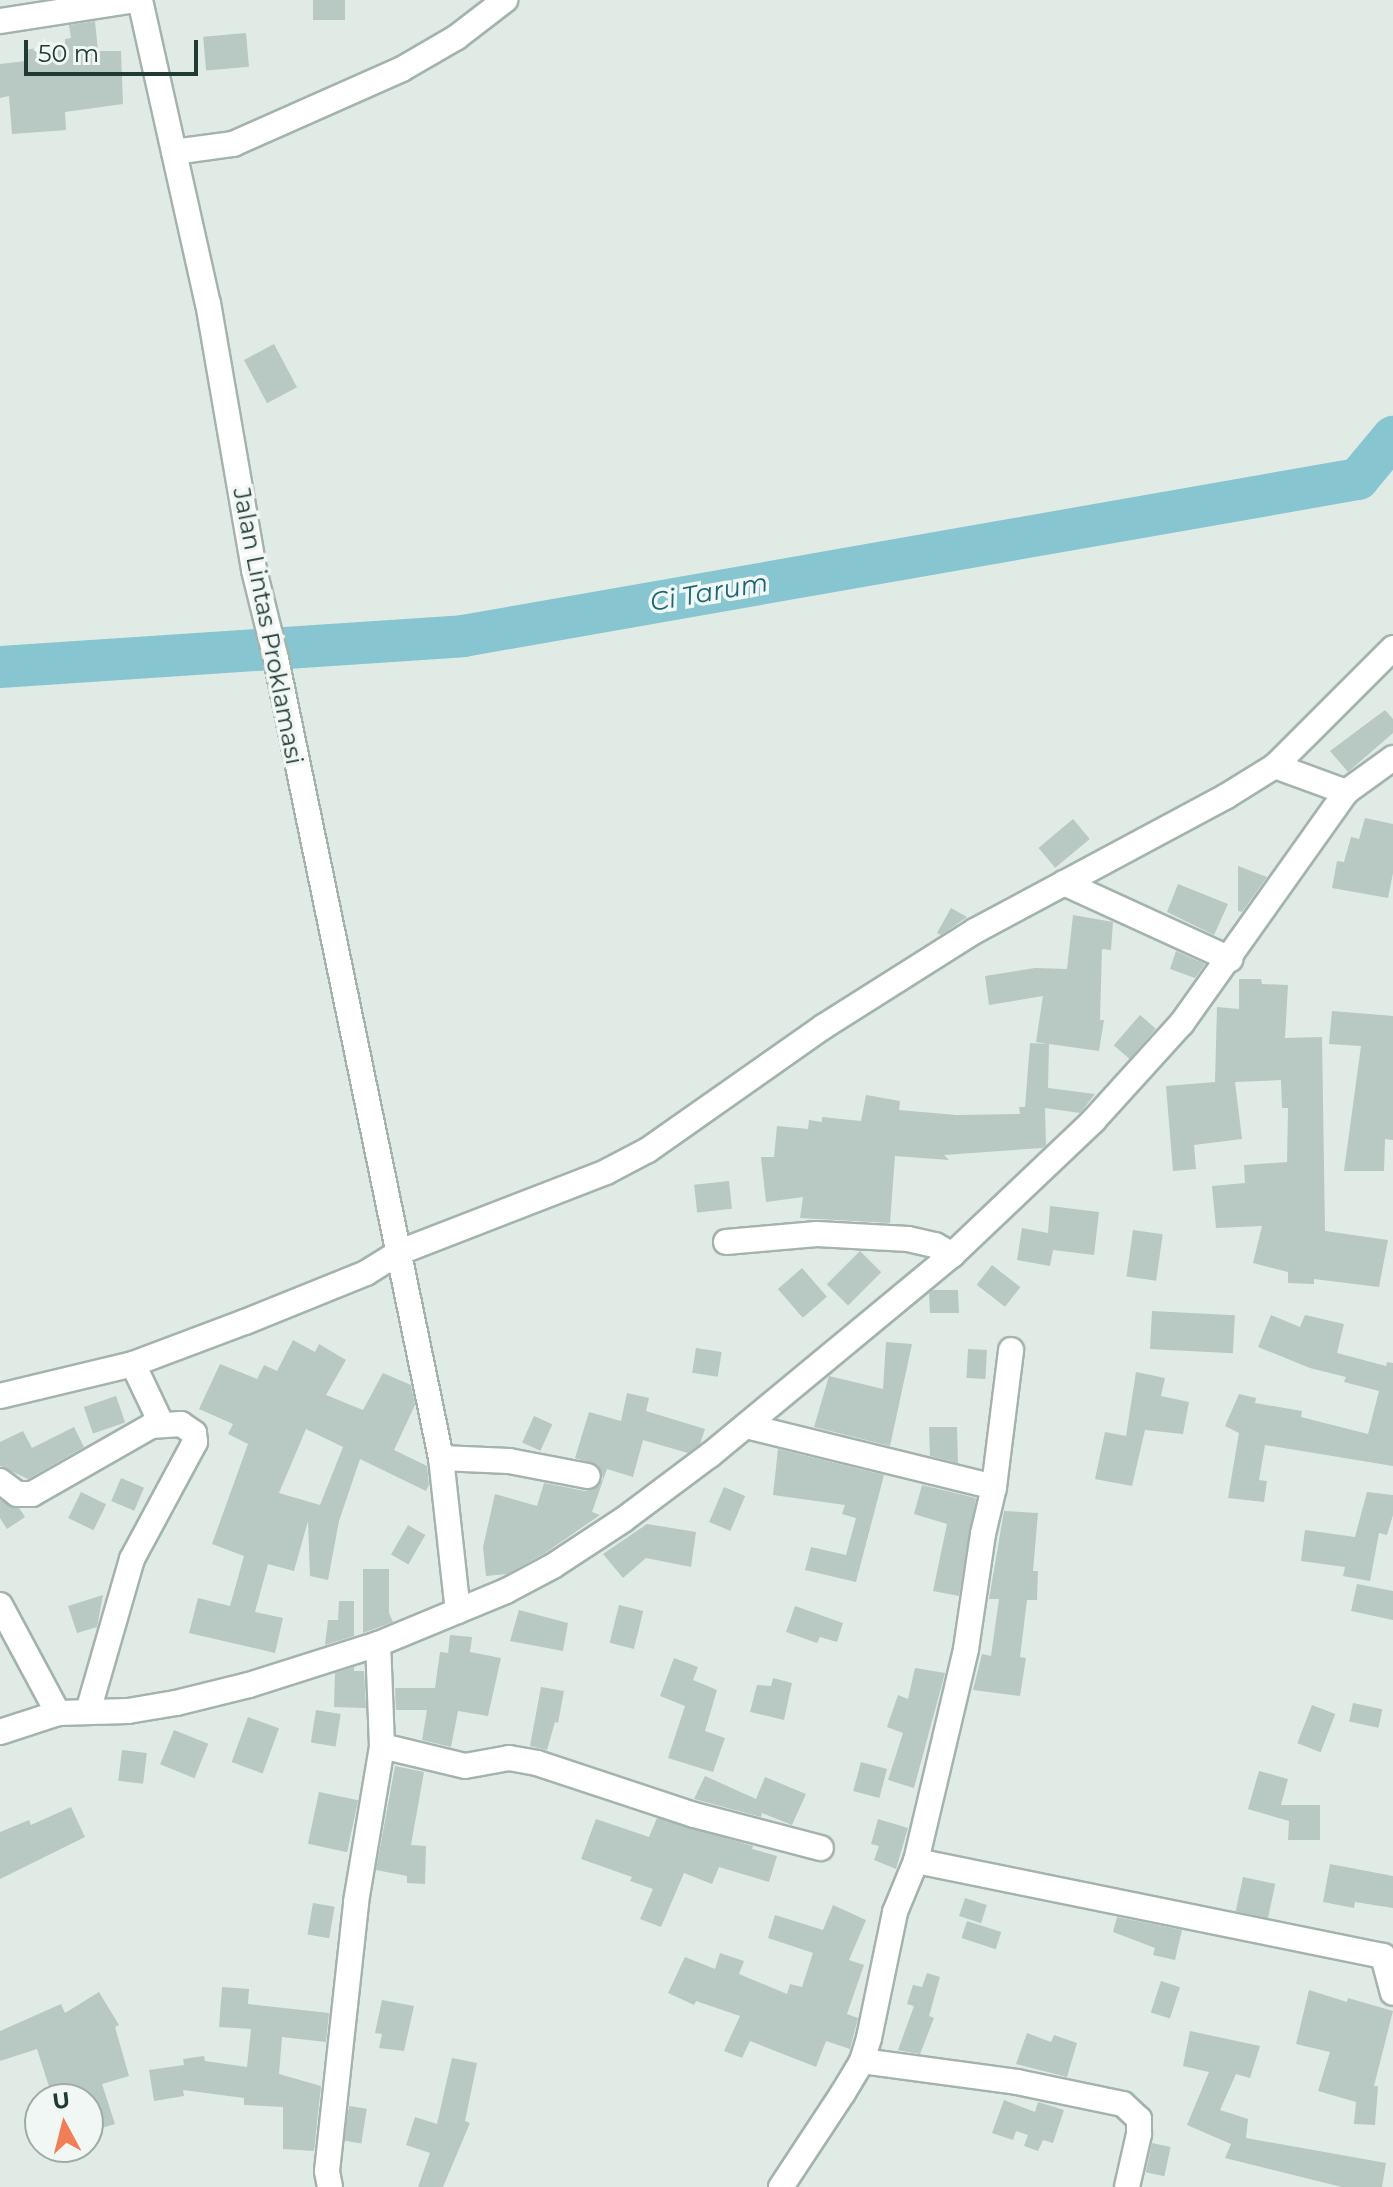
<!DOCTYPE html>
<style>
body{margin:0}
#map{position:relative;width:1393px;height:2187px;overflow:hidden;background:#e0ebe6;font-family:Montserrat,sans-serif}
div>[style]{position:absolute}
.river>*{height:42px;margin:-21px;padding:0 21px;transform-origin:21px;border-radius:21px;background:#87c5d0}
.building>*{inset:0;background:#b8c8c2;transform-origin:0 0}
.roads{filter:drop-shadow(2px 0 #a3b3ad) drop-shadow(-2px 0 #a3b3ad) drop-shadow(0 2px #a3b3ad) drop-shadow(0 -2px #a3b3ad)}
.minor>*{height:24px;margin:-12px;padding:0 12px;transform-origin:12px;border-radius:12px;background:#fff}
span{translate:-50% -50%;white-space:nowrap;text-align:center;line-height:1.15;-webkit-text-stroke:7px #f0f7f4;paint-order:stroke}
.street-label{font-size:24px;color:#213b34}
.water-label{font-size:26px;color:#1b6776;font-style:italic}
.north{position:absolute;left:24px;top:2083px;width:80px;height:80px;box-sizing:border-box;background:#f0f7f4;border:2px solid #9daca7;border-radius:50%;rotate:353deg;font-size:22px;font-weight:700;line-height:32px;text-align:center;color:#213b34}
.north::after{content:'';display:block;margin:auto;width:28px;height:36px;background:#f17e57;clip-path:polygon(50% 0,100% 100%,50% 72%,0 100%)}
.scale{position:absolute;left:24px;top:40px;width:174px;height:36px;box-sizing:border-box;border:4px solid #213b34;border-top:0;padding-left:10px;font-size:24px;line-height:28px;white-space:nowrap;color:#213b34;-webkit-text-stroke:6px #f0f7f4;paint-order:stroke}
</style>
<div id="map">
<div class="river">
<i style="left:0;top:667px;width:464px;rotate:-3.8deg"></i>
<i style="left:463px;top:636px;width:909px;rotate:-9.95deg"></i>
<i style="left:1358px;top:479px;width:55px;rotate:-50.2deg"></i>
</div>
<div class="building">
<i style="left:313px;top:0;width:32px;height:20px"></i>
<i style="clip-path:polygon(95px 21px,98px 51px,121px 51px,123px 104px,65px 112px,66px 130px,12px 134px,9px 96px,0 98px,0 64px,26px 61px,24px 50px,65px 44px,65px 39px,71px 38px,69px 25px)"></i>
<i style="left:246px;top:33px;width:34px;height:43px;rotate:85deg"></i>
<i style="left:274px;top:344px;width:49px;height:34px;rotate:62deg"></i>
<i style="clip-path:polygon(1385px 710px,1393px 719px,1393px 733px,1348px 772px,1330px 751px)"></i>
<i style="clip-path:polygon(1365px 818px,1393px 824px,1393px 873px,1388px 898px,1332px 888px,1337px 861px,1344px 862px,1351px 837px,1359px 839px)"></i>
<i style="left:1073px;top:819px;width:26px;height:45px;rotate:50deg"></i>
<i style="clip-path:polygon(1238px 866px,1267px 877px,1242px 912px,1238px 911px)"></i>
<i style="clip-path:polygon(1178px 884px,1228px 904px,1214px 935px,1167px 912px)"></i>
<i style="clip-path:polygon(951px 908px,967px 917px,941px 935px,937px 933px)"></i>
<i style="clip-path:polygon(1073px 915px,1113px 922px,1111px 950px,1102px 949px,1100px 1020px,1104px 1020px,1099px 1051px,1049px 1044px,1048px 1088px,1095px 1094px,1080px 1113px,1045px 1108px,1046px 1145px,1042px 1148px,944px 1155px,949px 1160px,895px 1156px,890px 1223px,800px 1218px,803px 1197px,766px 1202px,761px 1157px,774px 1157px,777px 1126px,808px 1129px,809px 1120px,822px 1122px,822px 1117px,861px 1121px,866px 1095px,900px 1101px,899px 1110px,956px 1115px,1020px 1114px,1019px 1107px,1025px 1107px,1030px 1043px,1048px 1044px,1036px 1042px,1043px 996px,989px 1005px,985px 976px,1035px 968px,1067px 969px)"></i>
<i style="clip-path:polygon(1176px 951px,1205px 964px,1195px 978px,1170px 969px)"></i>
<i style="clip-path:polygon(1239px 979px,1261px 979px,1262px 984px,1288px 985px,1285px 1038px,1322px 1037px,1325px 1231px,1388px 1240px,1379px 1287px,1314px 1279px,1314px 1284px,1288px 1283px,1288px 1272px,1253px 1263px,1262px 1226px,1216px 1228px,1212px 1186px,1245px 1183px,1244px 1165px,1287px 1162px,1288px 1108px,1282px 1108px,1281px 1080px,1235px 1082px,1242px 1139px,1194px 1145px,1196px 1169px,1173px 1171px,1166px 1086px,1215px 1082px,1217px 1007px,1239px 1009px)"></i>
<i style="clip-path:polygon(1332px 1011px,1393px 1016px,1393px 1140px,1385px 1139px,1384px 1171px,1344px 1171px,1361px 1046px,1329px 1044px)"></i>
<i style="left:1140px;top:1015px;width:21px;height:40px;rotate:41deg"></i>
<i style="left:729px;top:1181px;width:28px;height:35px;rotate:84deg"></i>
<i style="clip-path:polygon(1050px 1206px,1099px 1212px,1094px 1255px,1053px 1250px,1050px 1266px,1017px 1260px,1022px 1228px,1048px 1233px)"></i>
<i style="left:1133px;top:1230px;width:30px;height:47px;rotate:8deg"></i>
<i style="left:860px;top:1251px;width:30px;height:47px;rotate:45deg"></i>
<i style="left:992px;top:1265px;width:36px;height:25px;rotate:38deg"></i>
<i style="left:802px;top:1268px;width:38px;height:32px;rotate:49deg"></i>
<i style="clip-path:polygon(933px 1290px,958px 1290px,959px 1313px,930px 1313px,929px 1293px)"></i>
<i style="left:1152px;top:1311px;width:83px;height:38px;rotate:3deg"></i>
<i style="clip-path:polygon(1271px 1315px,1300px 1327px,1305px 1315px,1344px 1324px,1337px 1353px,1386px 1366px,1387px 1362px,1393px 1363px,1393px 1466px,1265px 1445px,1259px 1480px,1267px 1481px,1264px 1502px,1228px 1498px,1239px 1433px,1225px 1426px,1239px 1394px,1256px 1398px,1255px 1403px,1302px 1411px,1301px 1417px,1368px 1434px,1379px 1391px,1344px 1382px,1346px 1377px,1310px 1368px,1258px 1347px)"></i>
<i style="clip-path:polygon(evenodd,293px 1340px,315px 1352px,319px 1344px,346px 1360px,326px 1395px,363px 1410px,383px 1373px,411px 1385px,415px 1405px,394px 1450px,427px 1466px,429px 1485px,426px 1491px,360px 1459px,339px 1521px,328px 1580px,310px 1576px,308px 1521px,294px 1571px,268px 1564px,255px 1612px,283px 1618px,275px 1653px,189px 1633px,198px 1598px,230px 1606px,244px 1556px,212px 1544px,248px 1444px,228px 1434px,233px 1424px,199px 1409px,220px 1364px,257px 1379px,264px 1365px,277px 1371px,293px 1340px,306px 1429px,343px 1447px,320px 1505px,279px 1493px,306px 1429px)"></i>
<i style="clip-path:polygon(886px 1342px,912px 1344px,890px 1446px,814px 1427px,829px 1376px,883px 1389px)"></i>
<i style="left:696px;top:1348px;width:26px;height:25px;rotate:9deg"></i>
<i style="left:968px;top:1349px;width:19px;height:29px;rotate:3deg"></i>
<i style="clip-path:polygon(1136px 1372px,1165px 1378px,1161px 1396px,1189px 1402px,1183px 1434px,1145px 1430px,1132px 1486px,1095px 1479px,1105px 1432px,1126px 1436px)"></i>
<i style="clip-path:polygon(627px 1393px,649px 1398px,646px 1411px,705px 1429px,700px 1444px,688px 1453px,643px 1440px,633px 1477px,607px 1469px,592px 1512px,600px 1515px,545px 1553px,507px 1574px,486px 1576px,483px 1547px,495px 1494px,537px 1506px,544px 1483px,585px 1491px,599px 1486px,603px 1478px,598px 1465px,575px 1458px,589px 1412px,621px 1421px)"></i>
<i style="left:116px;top:1396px;width:28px;height:34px;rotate:71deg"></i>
<i style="left:534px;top:1416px;width:20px;height:29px;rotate:24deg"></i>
<i style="clip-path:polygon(74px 1427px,84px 1447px,28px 1479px,0 1466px,0 1442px,23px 1431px,32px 1448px)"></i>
<i style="clip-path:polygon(929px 1427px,957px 1427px,958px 1463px,930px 1456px)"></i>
<i style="clip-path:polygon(778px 1449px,884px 1475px,856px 1582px,805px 1570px,811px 1547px,846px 1555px,856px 1518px,842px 1514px,845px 1505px,773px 1495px)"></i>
<i style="left:121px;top:1478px;width:25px;height:25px;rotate:23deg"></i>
<i style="clip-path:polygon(922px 1485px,976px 1498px,959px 1596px,933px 1591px,947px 1524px,914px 1514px)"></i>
<i style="left:724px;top:1487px;width:23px;height:38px;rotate:23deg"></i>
<i style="left:81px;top:1492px;width:28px;height:29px;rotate:26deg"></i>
<i style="clip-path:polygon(1367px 1492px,1393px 1495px,1393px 1515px,1387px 1535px,1379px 1533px,1370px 1581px,1343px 1576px,1345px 1567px,1301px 1561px,1305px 1530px,1355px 1537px)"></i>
<i style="clip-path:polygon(0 1500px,20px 1509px,25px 1517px,7px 1529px,0 1518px)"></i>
<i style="clip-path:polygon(1004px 1511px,1038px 1513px,1033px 1571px,1038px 1571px,1037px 1600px,1027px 1600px,1020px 1657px,1026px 1658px,1020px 1696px,973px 1690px,982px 1654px,991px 1656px,999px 1599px,989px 1599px)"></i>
<i style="clip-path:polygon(647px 1524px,696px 1532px,691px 1567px,646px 1558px,623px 1578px,603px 1554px)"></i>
<i style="left:408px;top:1525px;width:20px;height:34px;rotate:30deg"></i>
<i style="clip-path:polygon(363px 1569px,389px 1569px,389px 1613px,393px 1622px,363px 1633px)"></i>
<i style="clip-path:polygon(1357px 1584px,1393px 1591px,1393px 1620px,1351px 1611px)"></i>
<i style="clip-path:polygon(103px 1595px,97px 1627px,77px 1633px,68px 1606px)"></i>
<i style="clip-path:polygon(339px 1601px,354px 1601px,354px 1636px,325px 1645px,328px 1620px,338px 1620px)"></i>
<i style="left:619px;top:1605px;width:25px;height:39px;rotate:14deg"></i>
<i style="clip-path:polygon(795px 1606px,843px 1623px,837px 1642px,820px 1637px,817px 1643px,786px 1632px)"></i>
<i style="clip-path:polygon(519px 1610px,568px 1623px,563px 1651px,510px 1641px)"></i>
<i style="clip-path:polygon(450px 1635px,472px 1637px,470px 1652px,501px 1658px,488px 1716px,458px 1711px,451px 1747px,422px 1740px,427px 1710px,396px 1710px,395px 1688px,435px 1688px,440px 1652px,448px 1653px)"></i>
<i style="clip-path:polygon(674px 1658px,698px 1667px,693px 1680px,717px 1690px,705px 1731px,725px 1738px,713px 1772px,668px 1758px,685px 1706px,660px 1696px)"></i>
<i style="clip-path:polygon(354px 1667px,354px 1671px,364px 1671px,366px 1708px,334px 1707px,335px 1673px)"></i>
<i style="clip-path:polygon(915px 1668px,945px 1673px,914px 1788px,888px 1780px,903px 1733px,887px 1727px,898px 1695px,908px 1699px)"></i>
<i style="clip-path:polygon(773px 1678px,792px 1683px,784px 1720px,750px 1712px,757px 1685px,771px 1686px)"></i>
<i style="clip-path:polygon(541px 1687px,564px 1691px,558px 1723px,555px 1722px,547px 1750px,530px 1746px)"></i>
<i style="left:1353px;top:1703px;width:30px;height:19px;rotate:12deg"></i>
<i style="left:1312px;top:1705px;width:25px;height:41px;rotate:21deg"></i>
<i style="left:316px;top:1710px;width:25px;height:33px;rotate:9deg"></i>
<i style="left:248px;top:1717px;width:33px;height:48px;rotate:20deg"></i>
<i style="left:174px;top:1730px;width:37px;height:37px;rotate:22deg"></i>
<i style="left:122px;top:1750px;width:25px;height:31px;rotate:7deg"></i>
<i style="left:861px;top:1762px;width:27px;height:30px;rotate:15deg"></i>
<i style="clip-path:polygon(395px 1766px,424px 1772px,411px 1845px,426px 1846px,425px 1884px,407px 1883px,407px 1876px,376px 1870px)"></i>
<i style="clip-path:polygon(1259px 1771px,1288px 1779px,1281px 1805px,1320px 1805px,1320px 1840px,1288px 1840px,1289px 1821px,1248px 1809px)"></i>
<i style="clip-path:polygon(705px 1776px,756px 1799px,765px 1777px,806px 1794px,792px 1825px,762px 1813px,761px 1817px,694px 1799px)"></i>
<i style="left:319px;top:1792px;width:40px;height:53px;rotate:12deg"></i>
<i style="clip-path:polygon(71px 1807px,85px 1837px,0 1879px,0 1832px,29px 1820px,31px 1825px)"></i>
<i style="clip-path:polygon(657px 1818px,753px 1846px,752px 1849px,777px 1856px,769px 1882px,719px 1867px,712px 1884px,684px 1873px,661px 1927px,640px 1919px,653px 1889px,630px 1881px,632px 1877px,581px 1859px,596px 1819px,649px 1837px)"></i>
<i style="clip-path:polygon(878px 1819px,908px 1828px,896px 1869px,874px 1860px,879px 1846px,871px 1844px)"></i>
<i style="clip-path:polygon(1330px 1864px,1393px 1876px,1393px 1908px,1355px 1902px,1354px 1908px,1323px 1902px)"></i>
<i style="left:1243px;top:1877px;width:33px;height:35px;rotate:12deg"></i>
<i style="left:965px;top:1898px;width:23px;height:19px;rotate:18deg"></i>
<i style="left:313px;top:1903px;width:22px;height:32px;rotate:10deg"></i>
<i style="clip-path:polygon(833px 1905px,866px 1920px,849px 1960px,864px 1965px,847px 2014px,858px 2018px,850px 2049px,826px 2041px,816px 2067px,750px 2041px,742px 2058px,724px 2051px,740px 2016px,696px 2001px,694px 2005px,668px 1993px,685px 1957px,715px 1969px,720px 1953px,744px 1961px,739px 1974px,787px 1994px,790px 1984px,802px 1987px,813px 1953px,768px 1938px,775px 1915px,823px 1930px)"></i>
<i style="clip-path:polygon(1117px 1917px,1182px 1930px,1175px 1960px,1153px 1955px,1155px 1948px,1113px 1932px)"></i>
<i style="left:967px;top:1921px;width:36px;height:18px;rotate:18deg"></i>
<i style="clip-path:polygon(927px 1973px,940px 1977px,929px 2016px,934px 2018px,920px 2054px,902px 2051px,898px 2050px,914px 2006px,907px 2004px,913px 1985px,922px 1987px)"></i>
<i style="left:1161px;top:1981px;width:20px;height:33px;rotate:18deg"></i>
<i style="clip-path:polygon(222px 1987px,249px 1989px,248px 2004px,329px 2013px,326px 2042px,282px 2037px,279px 2074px,321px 2086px,314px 2151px,283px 2149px,283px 2107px,244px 2105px,244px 2098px,183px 2090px,184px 2096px,154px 2101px,149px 2070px,184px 2065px,183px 2059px,204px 2056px,205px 2061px,247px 2067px,251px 2029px,219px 2027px)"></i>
<i style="clip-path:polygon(1309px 1990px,1347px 2002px,1348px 1998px,1393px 2011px,1374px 2086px,1378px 2086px,1375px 2125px,1354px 2124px,1356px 2102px,1318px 2091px,1330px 2052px,1296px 2044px)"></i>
<i style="clip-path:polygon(99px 1992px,119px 2025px,115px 2027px,129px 2076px,102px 2084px,115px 2124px,88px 2132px,88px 2099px,73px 2099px,71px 2094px,53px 2099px,37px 2049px,0 2061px,0 2031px,61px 2004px,65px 2013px)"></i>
<i style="clip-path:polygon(382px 2000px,414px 2006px,404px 2051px,379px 2048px,382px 2034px,375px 2033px)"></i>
<i style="clip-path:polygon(1190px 2031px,1260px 2046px,1250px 2078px,1236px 2074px,1220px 2110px,1248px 2119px,1246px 2138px,1386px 2163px,1382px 2187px,1342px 2187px,1225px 2158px,1231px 2144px,1187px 2125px,1209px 2072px,1183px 2066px)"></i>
<i style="clip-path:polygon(1027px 2033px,1051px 2042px,1054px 2035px,1077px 2043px,1067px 2077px,1016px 2064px)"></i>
<i style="clip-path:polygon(452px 2058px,477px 2063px,465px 2121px,470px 2123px,443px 2187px,418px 2187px,430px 2153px,406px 2145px,415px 2117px,437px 2124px)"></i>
<i style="clip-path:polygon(1004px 2100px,1035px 2112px,1038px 2102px,1064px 2110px,1053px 2143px,1043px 2140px,1038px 2151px,1024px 2146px,1028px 2135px,1016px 2131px,1013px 2140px,992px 2133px)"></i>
<i style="left:349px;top:2106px;width:18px;height:35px;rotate:9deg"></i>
<i style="left:1152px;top:2143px;width:19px;height:30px;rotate:12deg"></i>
</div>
<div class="roads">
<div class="minor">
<i style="left:140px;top:0;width:311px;rotate:77.4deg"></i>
<i style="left:208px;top:303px;width:271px;rotate:80.2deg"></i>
<i style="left:254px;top:570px;width:92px;rotate:76.1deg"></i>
<i style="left:276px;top:659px;width:816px;rotate:78.33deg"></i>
<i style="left:441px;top:1458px;width:154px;rotate:83.7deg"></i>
<i style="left:0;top:21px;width:137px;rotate:-8.8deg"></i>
<i style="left:174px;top:152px;width:60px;rotate:-7.7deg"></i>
<i style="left:233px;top:144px;width:185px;rotate:-23.9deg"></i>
<i style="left:402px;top:69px;width:64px;rotate:-30.2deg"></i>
<i style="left:457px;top:37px;width:61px;rotate:-37.6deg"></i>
<i style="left:1275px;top:766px;width:76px;rotate:20.1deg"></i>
<i style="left:1064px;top:883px;width:183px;rotate:24.6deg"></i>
<i style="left:726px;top:1242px;width:91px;rotate:-5deg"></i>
<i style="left:817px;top:1234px;width:91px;rotate:3.1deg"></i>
<i style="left:908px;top:1239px;width:28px;rotate:13deg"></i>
<i style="left:935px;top:1245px;width:20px;rotate:30deg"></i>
<i style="left:133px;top:1364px;width:65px;rotate:64.6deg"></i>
<i style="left:0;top:1396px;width:137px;rotate:-13.5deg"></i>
<i style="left:133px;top:1364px;width:120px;rotate:-20.6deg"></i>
<i style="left:245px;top:1322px;width:131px;rotate:-22deg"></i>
<i style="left:366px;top:1273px;width:40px;rotate:-32deg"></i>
<i style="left:400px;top:1252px;width:221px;rotate:-21.2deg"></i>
<i style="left:606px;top:1172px;width:47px;rotate:-27.6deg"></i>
<i style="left:648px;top:1150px;width:214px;rotate:-35.1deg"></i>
<i style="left:823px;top:1027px;width:180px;rotate:-32.3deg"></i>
<i style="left:975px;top:931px;width:284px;rotate:-28.2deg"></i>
<i style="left:1225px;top:797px;width:59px;rotate:-31.8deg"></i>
<i style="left:1275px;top:766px;width:167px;rotate:-45deg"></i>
<i style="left:746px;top:1426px;width:255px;rotate:13.8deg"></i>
<i style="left:441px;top:1458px;width:68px;rotate:2.5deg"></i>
<i style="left:509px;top:1461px;width:80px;rotate:10.8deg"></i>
<i style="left:0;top:1481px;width:21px;rotate:37deg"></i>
<i style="left:17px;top:1494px;width:15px"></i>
<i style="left:32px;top:1494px;width:137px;rotate:-29.7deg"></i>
<i style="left:151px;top:1426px;width:30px;rotate:-4deg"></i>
<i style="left:181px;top:1424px;width:16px;rotate:35deg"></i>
<i style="left:194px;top:1433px;width:9px;rotate:84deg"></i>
<i style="left:195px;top:1442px;width:133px;rotate:118.3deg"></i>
<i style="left:132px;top:1559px;width:158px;rotate:106.1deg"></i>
<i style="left:0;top:1605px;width:123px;rotate:61.8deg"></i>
<i style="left:0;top:1732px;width:61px;rotate:-18.1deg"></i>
<i style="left:58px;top:1713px;width:70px;rotate:-1.6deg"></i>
<i style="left:128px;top:1711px;width:49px;rotate:-9.5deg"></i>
<i style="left:176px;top:1703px;width:75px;rotate:-13.9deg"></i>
<i style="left:249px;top:1685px;width:135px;rotate:-17.6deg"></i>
<i style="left:378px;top:1644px;width:139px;rotate:-22.5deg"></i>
<i style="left:506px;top:1591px;width:53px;rotate:-28deg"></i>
<i style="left:553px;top:1566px;width:84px;rotate:-33.3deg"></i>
<i style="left:623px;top:1520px;width:109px;rotate:-36.8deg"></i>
<i style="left:710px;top:1455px;width:314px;rotate:-39.6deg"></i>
<i style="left:952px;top:1255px;width:195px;rotate:-43.5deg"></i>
<i style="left:1093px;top:1121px;width:132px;rotate:-47.8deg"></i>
<i style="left:1182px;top:1023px;width:283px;rotate:-54.6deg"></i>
<i style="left:1346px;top:792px;width:58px;rotate:-35.9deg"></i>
<i style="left:382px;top:1746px;width:85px;rotate:13.5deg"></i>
<i style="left:465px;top:1766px;width:45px;rotate:-10.3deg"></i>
<i style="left:509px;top:1758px;width:28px;rotate:10deg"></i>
<i style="left:537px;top:1763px;width:165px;rotate:18.3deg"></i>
<i style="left:694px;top:1815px;width:131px;rotate:14.6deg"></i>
<i style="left:916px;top:1861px;width:477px;rotate:11.5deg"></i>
<i style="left:1383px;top:1956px;width:38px;rotate:75deg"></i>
<i style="left:862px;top:2061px;width:156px;rotate:7.7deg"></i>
<i style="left:1017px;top:2082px;width:108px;rotate:11.7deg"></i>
<i style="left:1123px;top:2104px;width:22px;rotate:43deg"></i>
<i style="left:1139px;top:2119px;width:15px;rotate:90deg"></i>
<i style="left:1139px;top:2134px;width:54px;rotate:102.8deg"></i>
<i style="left:330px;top:2187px;width:16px;rotate:-101deg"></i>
<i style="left:327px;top:2171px;width:271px;rotate:-83.8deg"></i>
<i style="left:356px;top:1902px;width:158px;rotate:-80.5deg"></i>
<i style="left:382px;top:1746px;width:102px;rotate:-92.2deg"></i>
<i style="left:781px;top:2187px;width:113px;rotate:-56.6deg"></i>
<i style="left:843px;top:2093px;width:37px;rotate:-59deg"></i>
<i style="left:862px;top:2061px;width:24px;rotate:-73deg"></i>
<i style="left:869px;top:2038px;width:129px;rotate:-78.3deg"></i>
<i style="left:895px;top:1912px;width:55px;rotate:-67.6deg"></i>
<i style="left:916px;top:1861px;width:218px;rotate:-76.7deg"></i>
<i style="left:966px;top:1649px;width:116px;rotate:-81.6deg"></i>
<i style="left:983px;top:1534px;width:48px;rotate:-76.8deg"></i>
<i style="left:994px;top:1487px;width:138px;rotate:-82.9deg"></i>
</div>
</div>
<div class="street-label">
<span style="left:268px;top:626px;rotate:79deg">Jalan Lintas Proklamasi</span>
</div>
<div class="water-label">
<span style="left:709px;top:593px;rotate:-10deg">Ci Tarum</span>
</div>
<div class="north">U</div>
<div class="scale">50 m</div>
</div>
